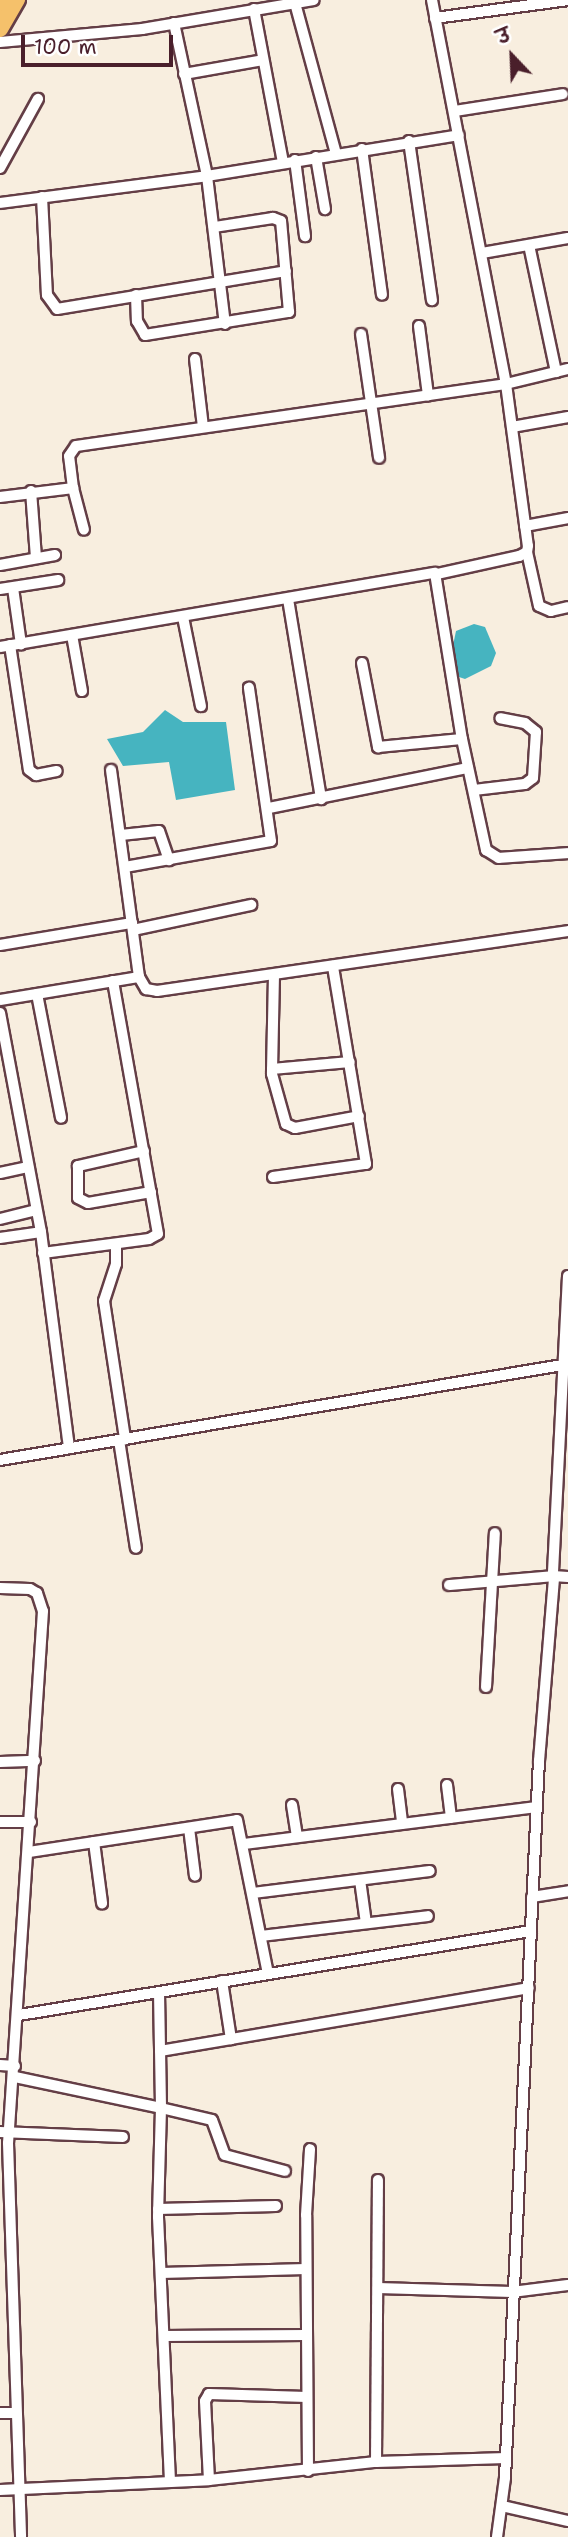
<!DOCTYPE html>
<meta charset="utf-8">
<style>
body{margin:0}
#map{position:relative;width:568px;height:2537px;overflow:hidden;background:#f8eedf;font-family:"Shantell Sans","Playpen Sans Deva",sans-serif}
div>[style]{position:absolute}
.water>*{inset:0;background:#46b4c0}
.roads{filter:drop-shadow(2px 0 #643e46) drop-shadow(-2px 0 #643e46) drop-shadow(0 2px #643e46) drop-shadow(0 -2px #643e46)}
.minor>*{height:10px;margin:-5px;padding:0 5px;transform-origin:5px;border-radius:5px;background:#fff}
.primary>*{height:16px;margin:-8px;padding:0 8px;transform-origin:8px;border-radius:8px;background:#f5c16b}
span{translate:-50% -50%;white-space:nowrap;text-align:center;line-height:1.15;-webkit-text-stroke:7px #fff;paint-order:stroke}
.north{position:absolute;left:477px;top:21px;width:70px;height:70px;-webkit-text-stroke:5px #fff;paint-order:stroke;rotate:337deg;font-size:19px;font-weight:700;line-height:28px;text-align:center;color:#4a1f2b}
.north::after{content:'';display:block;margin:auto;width:24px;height:32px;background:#4a1f2b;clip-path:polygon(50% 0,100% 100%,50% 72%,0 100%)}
.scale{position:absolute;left:21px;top:35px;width:152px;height:32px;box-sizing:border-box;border:4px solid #4a1f2b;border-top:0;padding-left:9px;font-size:21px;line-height:24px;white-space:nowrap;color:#4a1f2b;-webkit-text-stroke:5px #fff;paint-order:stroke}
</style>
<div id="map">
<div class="water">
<i style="clip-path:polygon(474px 624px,485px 627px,496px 653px,491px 666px,465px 679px,456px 676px,451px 655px,456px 631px)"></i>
<i style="clip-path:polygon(165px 710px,183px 722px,226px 722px,235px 790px,176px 800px,169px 762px,123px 766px,107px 739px,143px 732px)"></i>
</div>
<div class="roads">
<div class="minor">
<i style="left:432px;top:0;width:391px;rotate:79.1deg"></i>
<i style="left:506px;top:384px;width:163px;rotate:82.3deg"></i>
<i style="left:528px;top:546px;width:6px;rotate:99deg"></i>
<i style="left:527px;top:552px;width:9px;rotate:153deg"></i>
<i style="left:519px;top:556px;width:84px;rotate:167.6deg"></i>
<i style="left:295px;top:3px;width:156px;rotate:74.8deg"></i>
<i style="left:254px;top:9px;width:156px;rotate:79.3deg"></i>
<i style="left:435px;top:18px;width:134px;rotate:-7.7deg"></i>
<i style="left:174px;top:23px;width:157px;rotate:77.8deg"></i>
<i style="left:207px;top:176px;width:149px;rotate:83.1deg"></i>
<i style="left:0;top:42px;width:143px;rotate:-5.2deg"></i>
<i style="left:142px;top:29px;width:174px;rotate:-9.6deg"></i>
<i style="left:184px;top:74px;width:80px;rotate:-10deg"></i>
<i style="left:455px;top:111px;width:109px;rotate:-8.9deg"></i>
<i style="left:409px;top:141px;width:161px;rotate:81.8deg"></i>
<i style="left:362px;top:149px;width:147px;rotate:82.2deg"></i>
<i style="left:316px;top:157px;width:53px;rotate:80.2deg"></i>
<i style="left:295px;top:160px;width:77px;rotate:82.5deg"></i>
<i style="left:0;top:168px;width:79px;rotate:-61.2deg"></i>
<i style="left:42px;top:197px;width:98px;rotate:87.1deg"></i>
<i style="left:47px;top:295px;width:17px;rotate:54deg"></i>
<i style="left:57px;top:309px;width:232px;rotate:-9.4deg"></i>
<i style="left:0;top:203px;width:209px;rotate:-7.4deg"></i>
<i style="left:207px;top:176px;width:255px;rotate:-9.2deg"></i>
<i style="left:529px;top:245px;width:130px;rotate:78deg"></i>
<i style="left:482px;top:253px;width:87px;rotate:-9.9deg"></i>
<i style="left:136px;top:295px;width:26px;rotate:88deg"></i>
<i style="left:137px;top:321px;width:16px;rotate:60deg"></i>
<i style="left:145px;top:335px;width:146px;rotate:-9.1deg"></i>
<i style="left:289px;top:312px;width:91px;rotate:-95deg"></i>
<i style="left:281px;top:221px;width:9px;rotate:-159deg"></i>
<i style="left:273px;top:218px;width:60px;rotate:171.3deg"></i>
<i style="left:419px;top:326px;width:70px;rotate:82.6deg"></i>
<i style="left:361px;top:334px;width:125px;rotate:81.7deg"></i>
<i style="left:195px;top:359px;width:68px;rotate:83.3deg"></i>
<i style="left:512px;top:427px;width:57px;rotate:-10.1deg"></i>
<i style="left:73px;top:488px;width:43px;rotate:75.3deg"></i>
<i style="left:31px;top:491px;width:67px;rotate:85.7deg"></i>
<i style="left:0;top:497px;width:74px;rotate:-7deg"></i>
<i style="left:73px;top:488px;width:32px;rotate:-97deg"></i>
<i style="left:69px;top:456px;width:12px;rotate:-55deg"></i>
<i style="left:76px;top:446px;width:434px;rotate:-8.2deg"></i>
<i style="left:506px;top:384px;width:64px;rotate:-13.6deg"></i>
<i style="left:525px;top:526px;width:44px;rotate:-10.5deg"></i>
<i style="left:527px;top:552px;width:55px;rotate:77.5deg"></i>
<i style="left:539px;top:606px;width:13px;rotate:23deg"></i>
<i style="left:551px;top:611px;width:17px;rotate:-13deg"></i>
<i style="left:0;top:565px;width:56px;rotate:-10.3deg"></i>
<i style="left:13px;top:588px;width:57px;rotate:81.9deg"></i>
<i style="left:0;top:589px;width:59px;rotate:-8.8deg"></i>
<i style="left:288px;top:599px;width:203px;rotate:80.6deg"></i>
<i style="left:183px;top:617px;width:91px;rotate:78.6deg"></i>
<i style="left:72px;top:635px;width:57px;rotate:79.9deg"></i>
<i style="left:10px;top:645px;width:126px;rotate:81.4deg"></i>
<i style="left:29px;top:770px;width:9px;rotate:36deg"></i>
<i style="left:36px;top:775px;width:21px;rotate:-11deg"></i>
<i style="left:0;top:647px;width:441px;rotate:-9.7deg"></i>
<i style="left:435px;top:573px;width:168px;rotate:80.8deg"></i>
<i style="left:462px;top:739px;width:114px;rotate:77.8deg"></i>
<i style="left:486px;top:850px;width:15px;rotate:32deg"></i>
<i style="left:499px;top:858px;width:69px;rotate:-4.1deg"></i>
<i style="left:362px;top:663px;width:86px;rotate:79.2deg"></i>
<i style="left:378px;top:747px;width:84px;rotate:-5.4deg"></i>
<i style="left:474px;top:790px;width:51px;rotate:-6.7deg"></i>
<i style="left:525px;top:784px;width:10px;rotate:-37deg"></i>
<i style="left:533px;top:778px;width:46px;rotate:-86.3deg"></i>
<i style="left:536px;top:732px;width:14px;rotate:-141deg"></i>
<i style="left:525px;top:723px;width:25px;rotate:-169deg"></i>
<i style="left:269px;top:808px;width:203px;rotate:-11.4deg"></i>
<i style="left:121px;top:835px;width:38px;rotate:-6deg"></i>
<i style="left:159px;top:831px;width:31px;rotate:71deg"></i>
<i style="left:125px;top:867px;width:148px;rotate:-10.1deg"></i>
<i style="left:271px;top:841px;width:155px;rotate:-98.2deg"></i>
<i style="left:133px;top:930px;width:121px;rotate:-12deg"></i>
<i style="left:0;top:945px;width:134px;rotate:-9.5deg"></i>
<i style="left:274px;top:975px;width:99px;rotate:91.2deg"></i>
<i style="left:272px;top:1074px;width:52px;rotate:74.4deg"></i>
<i style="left:286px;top:1124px;width:10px;rotate:24deg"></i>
<i style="left:295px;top:1128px;width:65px;rotate:-10.6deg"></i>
<i style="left:139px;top:977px;width:14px;rotate:60deg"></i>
<i style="left:146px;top:989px;width:11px;rotate:10deg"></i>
<i style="left:157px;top:991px;width:415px;rotate:-8.3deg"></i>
<i style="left:37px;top:994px;width:126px;rotate:79deg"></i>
<i style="left:0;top:1000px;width:141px;rotate:-9.4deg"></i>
<i style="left:139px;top:977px;width:209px;rotate:-97.7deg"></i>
<i style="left:0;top:1013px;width:223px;rotate:79.4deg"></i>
<i style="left:41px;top:1232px;width:218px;rotate:82.6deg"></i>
<i style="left:272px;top:1069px;width:78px;rotate:-5.1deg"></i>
<i style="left:144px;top:1151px;width:68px;rotate:167.2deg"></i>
<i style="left:78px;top:1166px;width:32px;rotate:90deg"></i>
<i style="left:78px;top:1198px;width:11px;rotate:27deg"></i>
<i style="left:88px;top:1203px;width:64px;rotate:-9.9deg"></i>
<i style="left:0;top:1173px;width:29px;rotate:-12deg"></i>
<i style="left:273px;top:1177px;width:94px;rotate:-8deg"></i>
<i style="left:366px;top:1164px;width:201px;rotate:-99.5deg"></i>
<i style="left:0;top:1219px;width:37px;rotate:-14deg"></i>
<i style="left:0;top:1238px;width:41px;rotate:-8.3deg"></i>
<i style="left:116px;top:1244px;width:20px;rotate:90deg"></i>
<i style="left:116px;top:1264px;width:39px;rotate:108deg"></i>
<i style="left:104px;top:1301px;width:140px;rotate:81.3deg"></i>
<i style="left:43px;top:1253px;width:107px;rotate:-7.5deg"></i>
<i style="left:149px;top:1239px;width:10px;rotate:-29deg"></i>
<i style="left:158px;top:1234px;width:257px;rotate:-100.1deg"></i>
<i style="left:568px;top:1276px;width:300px;rotate:92.9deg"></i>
<i style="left:553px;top:1576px;width:15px;rotate:4deg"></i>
<i style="left:119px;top:1440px;width:109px;rotate:81.1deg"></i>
<i style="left:0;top:1460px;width:576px;rotate:-9.59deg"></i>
<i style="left:449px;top:1585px;width:104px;rotate:-4.9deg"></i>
<i style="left:0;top:1588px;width:30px;rotate:2deg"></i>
<i style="left:30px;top:1589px;width:8px;rotate:30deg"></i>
<i style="left:37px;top:1593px;width:19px;rotate:72deg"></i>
<i style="left:43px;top:1611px;width:533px;rotate:93.76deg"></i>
<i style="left:8px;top:2143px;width:394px;rotate:88.1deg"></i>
<i style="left:486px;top:1687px;width:154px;rotate:-86.7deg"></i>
<i style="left:0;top:1762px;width:35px;rotate:-2deg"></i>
<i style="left:447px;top:1785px;width:33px;rotate:83deg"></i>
<i style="left:398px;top:1789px;width:35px;rotate:83deg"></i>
<i style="left:292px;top:1805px;width:32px;rotate:81deg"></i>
<i style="left:0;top:1822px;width:31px"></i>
<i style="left:189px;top:1828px;width:48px;rotate:82.9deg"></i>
<i style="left:94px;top:1842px;width:62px;rotate:82.5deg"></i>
<i style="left:244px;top:1844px;width:295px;rotate:-7.2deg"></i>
<i style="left:29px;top:1852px;width:210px;rotate:-8.7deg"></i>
<i style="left:237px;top:1820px;width:157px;rotate:78.6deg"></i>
<i style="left:360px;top:1880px;width:43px;rotate:82.1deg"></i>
<i style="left:253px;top:1893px;width:178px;rotate:-7.1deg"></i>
<i style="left:532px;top:1897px;width:36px;rotate:-9deg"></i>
<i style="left:261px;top:1936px;width:168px;rotate:-6.8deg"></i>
<i style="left:222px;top:1981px;width:59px;rotate:81.2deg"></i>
<i style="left:231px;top:2039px;width:302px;rotate:-9.7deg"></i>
<i style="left:159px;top:1992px;width:116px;rotate:89deg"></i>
<i style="left:161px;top:2108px;width:52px;rotate:13.2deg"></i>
<i style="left:212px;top:2120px;width:37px;rotate:70deg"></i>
<i style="left:225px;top:2155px;width:62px;rotate:14.9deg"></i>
<i style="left:19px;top:2015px;width:519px;rotate:-9.32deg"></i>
<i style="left:160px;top:2051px;width:72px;rotate:-9.6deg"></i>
<i style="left:0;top:2065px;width:15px;rotate:4deg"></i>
<i style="left:15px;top:2077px;width:149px;rotate:12deg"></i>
<i style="left:161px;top:2108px;width:109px;rotate:91.6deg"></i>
<i style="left:158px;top:2217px;width:263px;rotate:87.4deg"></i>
<i style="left:0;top:2132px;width:123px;rotate:2.3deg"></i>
<i style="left:158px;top:2209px;width:118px;rotate:-1.5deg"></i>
<i style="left:161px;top:2273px;width:145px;rotate:-1.6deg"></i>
<i style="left:378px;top:2288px;width:134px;rotate:1.7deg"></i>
<i style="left:512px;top:2292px;width:56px;rotate:-7.1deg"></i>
<i style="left:164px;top:2336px;width:142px;rotate:-0.4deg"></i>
<i style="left:0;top:2413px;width:16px"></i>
<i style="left:376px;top:2462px;width:282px;rotate:-89.6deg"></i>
<i style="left:308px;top:2471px;width:256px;rotate:-90.4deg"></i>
<i style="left:306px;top:2215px;width:66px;rotate:-86.5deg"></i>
<i style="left:209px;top:2480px;width:79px;rotate:-92.9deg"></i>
<i style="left:205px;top:2401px;width:8px;rotate:-60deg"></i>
<i style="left:209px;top:2394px;width:98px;rotate:1.8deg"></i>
<i style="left:0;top:2490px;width:209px;rotate:-2.7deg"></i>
<i style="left:209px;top:2480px;width:168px;rotate:-6.2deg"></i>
<i style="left:376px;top:2462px;width:130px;rotate:-1.8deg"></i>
<i style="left:502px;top:2506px;width:68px;rotate:12.8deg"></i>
<i style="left:497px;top:2537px;width:60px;rotate:-82.3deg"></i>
<i style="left:505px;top:2478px;width:718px;rotate:-87.29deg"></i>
<i style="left:539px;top:1761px;width:184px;rotate:-85.3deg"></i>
</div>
<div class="primary">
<i style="left:0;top:5px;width:6px;rotate:-59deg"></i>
<i style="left:0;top:29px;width:34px;rotate:-60deg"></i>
</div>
</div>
<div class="north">उ</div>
<div class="scale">100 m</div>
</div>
